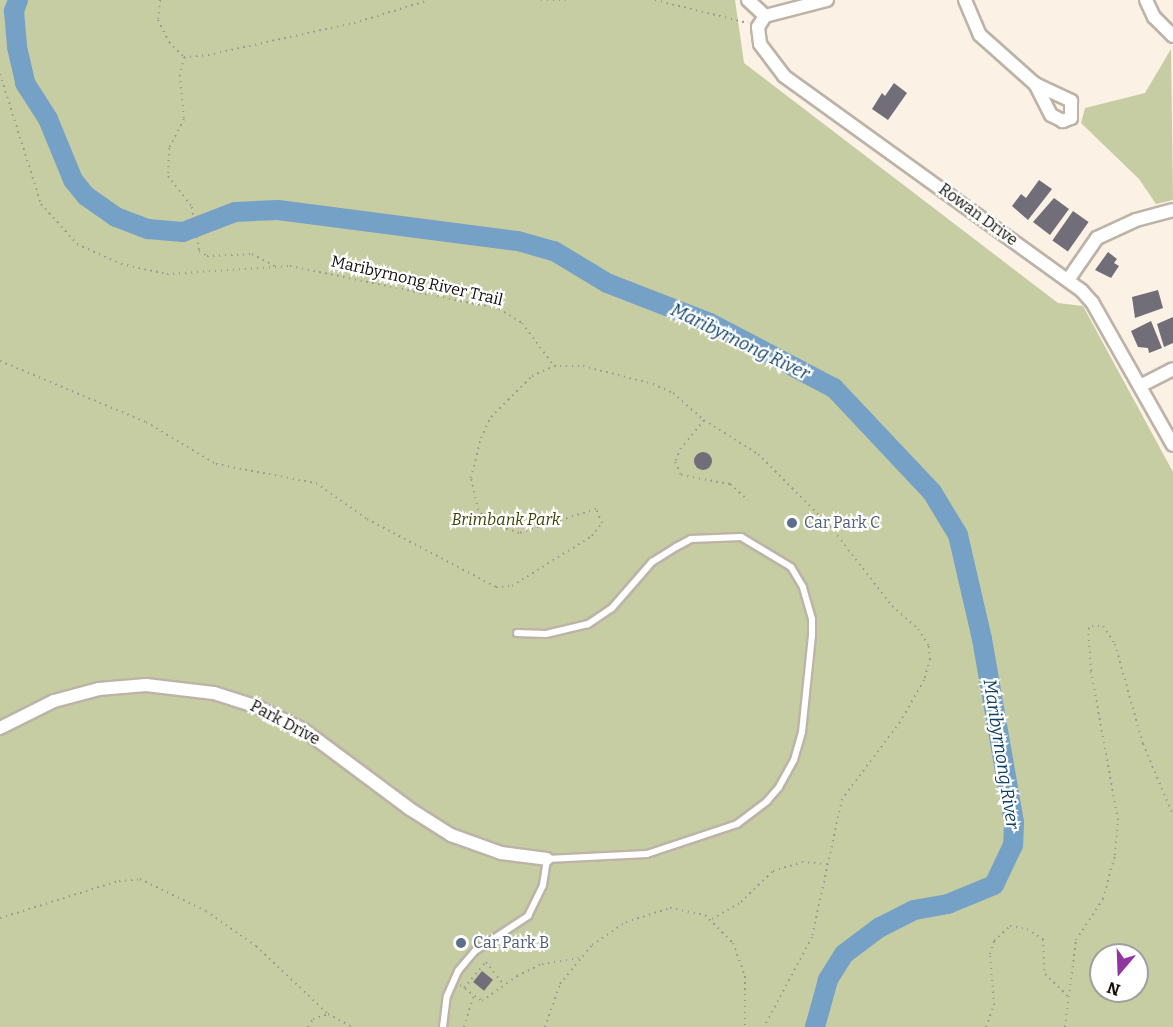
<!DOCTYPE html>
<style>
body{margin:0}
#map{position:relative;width:1173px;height:1027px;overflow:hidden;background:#fbf1e4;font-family:Bitter,serif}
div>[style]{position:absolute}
.green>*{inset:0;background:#c6cda2}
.river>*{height:20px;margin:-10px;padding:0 10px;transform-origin:10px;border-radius:10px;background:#76a1c6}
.building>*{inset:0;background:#716d79;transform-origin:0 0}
.round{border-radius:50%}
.path>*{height:2px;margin-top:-1px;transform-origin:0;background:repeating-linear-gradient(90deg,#9f988e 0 1.5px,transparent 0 6px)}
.roads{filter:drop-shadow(2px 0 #bdb3a7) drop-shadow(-2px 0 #bdb3a7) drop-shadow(0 2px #bdb3a7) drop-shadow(0 -2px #bdb3a7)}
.lane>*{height:6px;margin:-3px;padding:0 3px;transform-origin:3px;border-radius:3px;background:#fff}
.street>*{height:12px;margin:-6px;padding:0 6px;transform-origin:6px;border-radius:6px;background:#fff}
.dots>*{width:16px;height:16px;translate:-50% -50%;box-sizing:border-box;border:3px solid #fff;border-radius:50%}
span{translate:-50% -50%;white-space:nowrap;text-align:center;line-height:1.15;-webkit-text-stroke:4.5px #fff;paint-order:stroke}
.street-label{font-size:16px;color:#120f0a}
.park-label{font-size:16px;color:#3f4403;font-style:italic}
.service-label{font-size:16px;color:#4e5e75}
.left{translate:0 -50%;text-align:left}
.water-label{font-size:18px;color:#0f4267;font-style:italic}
.north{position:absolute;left:1089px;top:943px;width:60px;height:60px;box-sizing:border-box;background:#fff;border:2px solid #a09f9d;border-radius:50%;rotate:199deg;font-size:16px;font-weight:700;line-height:24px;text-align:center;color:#120f0a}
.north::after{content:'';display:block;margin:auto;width:21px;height:27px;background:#9135a0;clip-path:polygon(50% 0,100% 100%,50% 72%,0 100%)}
</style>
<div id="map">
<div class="green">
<i style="clip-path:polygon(evenodd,0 0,735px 0,744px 63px,1058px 303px,1083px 306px,1173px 472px,1173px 1027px,0 1027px,0 0,1101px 955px,1137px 955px,1137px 991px,1101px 991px,1101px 955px)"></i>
<i style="clip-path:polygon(1171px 49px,1173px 200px,1156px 204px,1139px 179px,1081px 123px,1085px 108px,1145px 93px)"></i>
</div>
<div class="river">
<i style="left:18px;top:0;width:12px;rotate:110deg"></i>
<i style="left:14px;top:11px;width:36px;rotate:85deg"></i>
<i style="left:17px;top:47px;width:37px;rotate:77deg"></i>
<i style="left:25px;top:83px;width:43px;rotate:57.4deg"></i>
<i style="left:48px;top:119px;width:66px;rotate:67.7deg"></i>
<i style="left:73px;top:180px;width:21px;rotate:51deg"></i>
<i style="left:86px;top:196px;width:37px;rotate:35deg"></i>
<i style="left:116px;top:217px;width:34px;rotate:21deg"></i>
<i style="left:148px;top:229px;width:35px;rotate:5deg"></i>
<i style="left:183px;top:232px;width:56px;rotate:-21deg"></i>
<i style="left:235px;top:212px;width:43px;rotate:-2.7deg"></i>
<i style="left:278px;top:210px;width:242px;rotate:7.4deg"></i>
<i style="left:518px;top:241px;width:37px;rotate:16deg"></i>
<i style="left:554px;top:251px;width:62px;rotate:31.1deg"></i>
<i style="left:607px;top:283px;width:110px;rotate:21.2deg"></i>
<i style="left:710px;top:323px;width:140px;rotate:27.7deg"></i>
<i style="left:834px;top:388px;width:143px;rotate:46.7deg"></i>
<i style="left:932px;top:492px;width:50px;rotate:58.8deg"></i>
<i style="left:958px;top:535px;width:107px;rotate:77deg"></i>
<i style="left:982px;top:639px;width:186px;rotate:80.1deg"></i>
<i style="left:1014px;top:822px;width:23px;rotate:92deg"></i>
<i style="left:1013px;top:845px;width:44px;rotate:115.4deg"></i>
<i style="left:994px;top:885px;width:50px;rotate:157.6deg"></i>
<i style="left:948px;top:904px;width:35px;rotate:170deg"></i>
<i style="left:914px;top:910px;width:38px;rotate:153deg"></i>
<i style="left:880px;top:927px;width:45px;rotate:143.1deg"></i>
<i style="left:844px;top:954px;width:31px;rotate:122deg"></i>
<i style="left:828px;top:980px;width:49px;rotate:105.5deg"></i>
</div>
<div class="building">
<i style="clip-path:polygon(894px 83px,907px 93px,888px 120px,872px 109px,882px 93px,885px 96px)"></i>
<i style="clip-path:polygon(1039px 180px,1052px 189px,1028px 220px,1012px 206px,1021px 194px,1026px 198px)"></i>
<i style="clip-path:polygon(1054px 198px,1069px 209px,1050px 235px,1033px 222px)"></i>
<i style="left:1073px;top:211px;width:19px;height:36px;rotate:35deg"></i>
<i style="clip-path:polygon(1108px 252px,1117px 259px,1114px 263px,1119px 266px,1111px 278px,1095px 270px)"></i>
<i style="clip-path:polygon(1158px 290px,1163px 308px,1135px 318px,1132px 297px)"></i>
<i style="clip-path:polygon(1173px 317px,1173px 343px,1164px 347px,1157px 324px)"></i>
<i style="clip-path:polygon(1151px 321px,1162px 348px,1149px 353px,1148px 348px,1138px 347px,1131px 331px)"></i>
<i class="round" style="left:694px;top:452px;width:18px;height:18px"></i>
<i style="left:482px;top:971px;width:14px;height:14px;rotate:39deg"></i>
</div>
<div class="path">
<i style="left:160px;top:0;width:20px;rotate:96deg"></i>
<i style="left:158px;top:20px;width:25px;rotate:63deg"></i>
<i style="left:169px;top:42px;width:21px;rotate:45deg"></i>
<i style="left:184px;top:57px;width:24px;rotate:-5deg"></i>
<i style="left:208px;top:55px;width:149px;rotate:-12.4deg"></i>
<i style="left:354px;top:23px;width:78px;rotate:-17deg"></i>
<i style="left:541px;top:0;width:28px"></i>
<i style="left:655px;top:0;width:96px;rotate:13.9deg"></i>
<i style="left:184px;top:57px;width:18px;rotate:103deg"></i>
<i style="left:180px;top:75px;width:44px;rotate:84.8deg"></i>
<i style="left:184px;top:119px;width:33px;rotate:117deg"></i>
<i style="left:169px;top:148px;width:28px;rotate:92deg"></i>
<i style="left:168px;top:176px;width:39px;rotate:52deg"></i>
<i style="left:192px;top:207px;width:45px;rotate:81deg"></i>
<i style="left:199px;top:251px;width:9px;rotate:32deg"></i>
<i style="left:207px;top:256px;width:45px;rotate:-2.5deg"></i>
<i style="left:252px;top:254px;width:30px;rotate:28deg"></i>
<i style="left:0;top:74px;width:136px;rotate:72.5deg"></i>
<i style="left:41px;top:204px;width:54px;rotate:48deg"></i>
<i style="left:77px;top:244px;width:48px;rotate:24.4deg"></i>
<i style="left:121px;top:264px;width:47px;rotate:12.3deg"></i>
<i style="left:167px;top:274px;width:123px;rotate:-3.7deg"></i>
<i style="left:290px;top:266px;width:213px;rotate:11.6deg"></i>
<i style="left:499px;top:309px;width:27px;rotate:31deg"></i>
<i style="left:522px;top:323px;width:54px;rotate:53.3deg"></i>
<i style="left:0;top:361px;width:158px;rotate:22.7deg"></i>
<i style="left:146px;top:422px;width:82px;rotate:31deg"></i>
<i style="left:216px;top:464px;width:102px;rotate:10.8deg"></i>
<i style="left:316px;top:483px;width:62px;rotate:35.2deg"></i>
<i style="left:367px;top:519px;width:146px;rotate:27.8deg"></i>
<i style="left:496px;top:587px;width:16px;rotate:-4deg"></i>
<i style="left:512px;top:586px;width:94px;rotate:-32deg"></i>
<i style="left:592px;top:536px;width:16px;rotate:-52deg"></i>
<i style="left:602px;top:523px;width:15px;rotate:-113deg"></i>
<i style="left:596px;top:509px;width:81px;rotate:162.7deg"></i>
<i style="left:519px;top:533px;width:31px;rotate:-161deg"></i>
<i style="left:490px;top:523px;width:18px;rotate:-133deg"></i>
<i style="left:478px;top:510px;width:33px;rotate:-102deg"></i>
<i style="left:471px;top:478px;width:41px;rotate:-76deg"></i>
<i style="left:481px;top:438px;width:23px;rotate:-65deg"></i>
<i style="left:491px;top:417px;width:58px;rotate:-45deg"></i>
<i style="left:532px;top:376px;width:24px;rotate:-24deg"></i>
<i style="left:554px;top:366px;width:29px"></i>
<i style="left:583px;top:366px;width:72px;rotate:14.4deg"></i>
<i style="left:653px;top:384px;width:22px;rotate:24deg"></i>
<i style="left:673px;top:393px;width:41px;rotate:41.1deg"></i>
<i style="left:704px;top:420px;width:64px;rotate:32.2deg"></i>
<i style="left:758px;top:454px;width:102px;rotate:45deg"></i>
<i style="left:830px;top:526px;width:101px;rotate:52.2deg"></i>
<i style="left:892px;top:606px;width:35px;rotate:41deg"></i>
<i style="left:918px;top:629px;width:20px;rotate:57deg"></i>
<i style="left:929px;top:646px;width:13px;rotate:86deg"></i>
<i style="left:930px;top:659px;width:22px;rotate:106deg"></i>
<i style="left:924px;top:680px;width:48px;rotate:119.7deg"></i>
<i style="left:900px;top:722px;width:96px;rotate:127deg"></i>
<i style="left:842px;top:799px;width:141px;rotate:102.3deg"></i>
<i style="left:812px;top:937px;width:102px;rotate:118.1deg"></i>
<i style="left:704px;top:420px;width:36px;rotate:129deg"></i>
<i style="left:681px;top:448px;width:15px;rotate:113deg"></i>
<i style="left:675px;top:462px;width:14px;rotate:65deg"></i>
<i style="left:681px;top:475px;width:50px;rotate:10.4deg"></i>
<i style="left:730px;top:484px;width:24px;rotate:42deg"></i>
<i style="left:0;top:918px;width:125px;rotate:-17.3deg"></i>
<i style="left:119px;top:881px;width:21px;rotate:-5deg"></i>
<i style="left:140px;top:879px;width:73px;rotate:25.9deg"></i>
<i style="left:206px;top:911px;width:61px;rotate:35deg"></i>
<i style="left:256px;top:946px;width:99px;rotate:43.4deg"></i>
<i style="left:328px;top:1014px;width:27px;rotate:28deg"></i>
<i style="left:712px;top:919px;width:34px;rotate:-30deg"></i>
<i style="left:741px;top:902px;width:45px;rotate:-44.1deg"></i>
<i style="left:773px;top:871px;width:30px;rotate:-17deg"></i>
<i style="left:802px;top:862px;width:25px;rotate:5deg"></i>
<i style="left:460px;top:985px;width:27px;rotate:36deg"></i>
<i style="left:482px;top:1001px;width:43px;rotate:-35.5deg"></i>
<i style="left:517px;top:976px;width:28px;rotate:-26deg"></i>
<i style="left:542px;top:964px;width:37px;rotate:-9deg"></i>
<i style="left:464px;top:988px;width:34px;rotate:-50deg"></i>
<i style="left:486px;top:962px;width:28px;rotate:52deg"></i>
<i style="left:308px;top:1027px;width:9px;rotate:-58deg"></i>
<i style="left:313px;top:1019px;width:16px;rotate:-18deg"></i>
<i style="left:464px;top:1027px;width:34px;rotate:-73deg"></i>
<i style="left:545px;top:1027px;width:46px;rotate:-70.8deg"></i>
<i style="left:560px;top:984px;width:50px;rotate:-50.6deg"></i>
<i style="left:592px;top:945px;width:41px;rotate:-34.1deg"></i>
<i style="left:626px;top:922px;width:46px;rotate:-17.7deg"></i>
<i style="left:670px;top:908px;width:36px;rotate:11deg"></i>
<i style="left:705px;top:915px;width:40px;rotate:45deg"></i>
<i style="left:733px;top:943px;width:35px;rotate:70deg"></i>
<i style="left:745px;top:976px;width:51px;rotate:90deg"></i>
<i style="left:986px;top:1027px;width:23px;rotate:-70deg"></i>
<i style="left:994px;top:1005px;width:51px;rotate:-94.5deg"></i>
<i style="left:990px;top:954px;width:14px;rotate:-73deg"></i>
<i style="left:994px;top:941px;width:22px;rotate:-43deg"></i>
<i style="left:1010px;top:926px;width:17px;rotate:10deg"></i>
<i style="left:1027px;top:929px;width:19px;rotate:32deg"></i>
<i style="left:1043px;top:939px;width:35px;rotate:87deg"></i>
<i style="left:1045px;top:974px;width:33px;rotate:44deg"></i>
<i style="left:1065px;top:1027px;width:88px;rotate:-82.8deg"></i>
<i style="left:1076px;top:940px;width:49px;rotate:-56.6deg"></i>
<i style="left:1103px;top:899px;width:46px;rotate:-74.7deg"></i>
<i style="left:1115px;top:855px;width:35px;rotate:-85deg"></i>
<i style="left:1118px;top:820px;width:151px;rotate:-100.3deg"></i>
<i style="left:1091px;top:671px;width:42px;rotate:-94.1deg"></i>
<i style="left:1088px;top:629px;width:5px;rotate:-37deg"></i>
<i style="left:1092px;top:626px;width:11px"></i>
<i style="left:1103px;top:626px;width:22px;rotate:56deg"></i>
<i style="left:1115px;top:644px;width:104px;rotate:74.4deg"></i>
<i style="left:1143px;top:744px;width:77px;rotate:67.1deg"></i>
</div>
<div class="roads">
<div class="lane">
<i style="left:443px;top:1027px;width:31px;rotate:-83deg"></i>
<i style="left:447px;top:996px;width:27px;rotate:-66deg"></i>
<i style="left:458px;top:971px;width:26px;rotate:-50deg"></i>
<i style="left:475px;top:951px;width:64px;rotate:-33.4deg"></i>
<i style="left:528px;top:916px;width:34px;rotate:-64deg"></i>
<i style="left:543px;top:885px;width:26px;rotate:-81deg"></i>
<i style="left:547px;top:859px;width:100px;rotate:-2.9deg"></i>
<i style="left:647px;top:854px;width:95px;rotate:-18.4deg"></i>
<i style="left:737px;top:824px;width:38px;rotate:-37deg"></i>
<i style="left:767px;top:801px;width:18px;rotate:-49deg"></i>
<i style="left:779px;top:787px;width:31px;rotate:-61deg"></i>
<i style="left:794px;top:760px;width:29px;rotate:-74deg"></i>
<i style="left:802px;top:732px;width:97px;rotate:-84.1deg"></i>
<i style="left:812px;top:636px;width:17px;rotate:-90deg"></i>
<i style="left:812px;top:619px;width:33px;rotate:-106deg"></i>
<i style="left:803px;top:587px;width:23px;rotate:-121deg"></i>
<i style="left:791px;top:567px;width:58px;rotate:-149deg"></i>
<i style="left:741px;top:537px;width:50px;rotate:177.7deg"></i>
<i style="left:691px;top:539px;width:17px;rotate:152deg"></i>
<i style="left:676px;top:547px;width:28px;rotate:148deg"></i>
<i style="left:652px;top:562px;width:61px;rotate:131deg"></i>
<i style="left:612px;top:608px;width:29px;rotate:146deg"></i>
<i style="left:588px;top:624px;width:43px;rotate:166.6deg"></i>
<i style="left:546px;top:634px;width:29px;rotate:-178deg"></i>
</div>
<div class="street">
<i style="left:748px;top:0;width:23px;rotate:43deg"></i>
<i style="left:965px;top:0;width:38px;rotate:67deg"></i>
<i style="left:980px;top:35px;width:74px;rotate:41.7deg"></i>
<i style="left:1035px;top:84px;width:40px;rotate:25deg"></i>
<i style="left:1071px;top:101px;width:17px;rotate:90deg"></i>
<i style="left:1071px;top:118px;width:9px;rotate:159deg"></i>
<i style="left:1063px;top:121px;width:13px;rotate:-153deg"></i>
<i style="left:1051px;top:115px;width:35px;rotate:-117deg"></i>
<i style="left:1146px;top:0;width:19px;rotate:65deg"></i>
<i style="left:1154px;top:17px;width:27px;rotate:45deg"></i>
<i style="left:765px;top:16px;width:13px;rotate:122deg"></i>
<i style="left:758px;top:27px;width:17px;rotate:83deg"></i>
<i style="left:760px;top:44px;width:40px;rotate:53deg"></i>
<i style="left:784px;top:76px;width:367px;rotate:35.8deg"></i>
<i style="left:1082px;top:291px;width:15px;rotate:48deg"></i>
<i style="left:1092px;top:302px;width:164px;rotate:60.5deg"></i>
<i style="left:765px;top:16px;width:64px;rotate:-14.5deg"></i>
<i style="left:1068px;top:280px;width:51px;rotate:-55.4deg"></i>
<i style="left:1097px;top:238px;width:43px;rotate:-24.8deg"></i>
<i style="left:1136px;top:220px;width:38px;rotate:-15deg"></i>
<i style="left:1140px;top:386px;width:37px;rotate:-27deg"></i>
<i style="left:0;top:728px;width:60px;rotate:-26.6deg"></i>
<i style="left:54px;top:701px;width:47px;rotate:-14.9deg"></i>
<i style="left:99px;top:689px;width:47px;rotate:-4.9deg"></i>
<i style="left:146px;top:685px;width:68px;rotate:6.7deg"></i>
<i style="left:214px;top:693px;width:46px;rotate:17.7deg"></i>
<i style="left:258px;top:707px;width:51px;rotate:26.6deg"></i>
<i style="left:304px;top:730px;width:132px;rotate:36.7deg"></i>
<i style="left:410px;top:809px;width:49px;rotate:32.4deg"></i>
<i style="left:451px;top:835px;width:53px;rotate:19.8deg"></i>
<i style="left:501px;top:853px;width:46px;rotate:7.4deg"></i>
</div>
</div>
<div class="dots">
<i style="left:792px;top:523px;background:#5c6f8a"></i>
<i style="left:461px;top:943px;background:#5c6f8a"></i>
</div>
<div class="street-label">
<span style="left:978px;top:215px;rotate:36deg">Rowan Drive</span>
<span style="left:417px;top:281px;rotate:13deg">Maribyrnong River Trail</span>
<span style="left:285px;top:723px;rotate:28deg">Park Drive</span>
</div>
<div class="park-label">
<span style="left:506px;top:520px">Brimbank Park</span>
</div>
<div class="service-label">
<span class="left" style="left:804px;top:523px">Car Park C</span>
<span class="left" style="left:473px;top:943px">Car Park B</span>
</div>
<div class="water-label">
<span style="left:740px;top:342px;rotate:26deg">Maribyrnong River</span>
<span style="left:1001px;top:754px;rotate:81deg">Maribyrnong River</span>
</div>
<div class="north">N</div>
</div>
